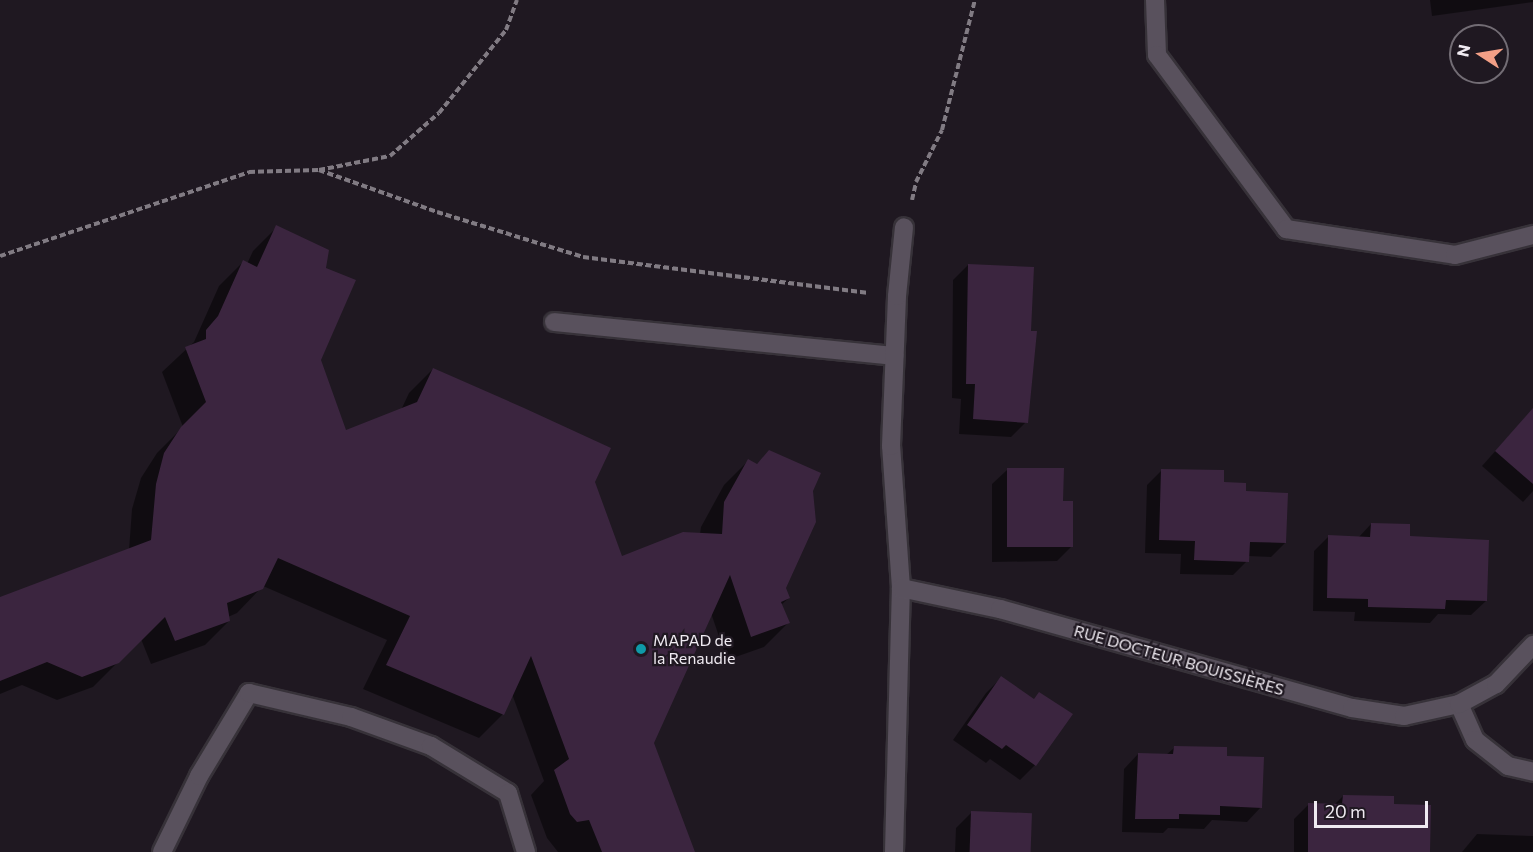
<!DOCTYPE html>
<meta charset="utf-8">
<style>
body{margin:0}
#map{position:relative;width:1533px;height:852px;overflow:hidden;background:#1f1821;font-family:Commissioner,sans-serif}
div>[style]{position:absolute}
.shadow>*{inset:0;background:#0007}
.building>*{inset:0;background:#3b253f;transform-origin:0 0}
.path>*{height:4px;margin-top:-2px;transform-origin:0;background:repeating-linear-gradient(90deg,#817b83 0 6px,transparent 0 9px)}
.roads{filter:drop-shadow(2px 0 #373239) drop-shadow(-2px 0 #373239) drop-shadow(0 2px #373239) drop-shadow(0 -2px #373239)}
.lane>*{height:18px;margin:-9px;padding:0 9px;transform-origin:9px;border-radius:9px;background:#59515d}
.street>*{height:18px;margin:-9px;padding:0 9px;transform-origin:9px;border-radius:9px;background:#59515d}
.dots>*{width:16px;height:16px;translate:-50% -50%;box-sizing:border-box;border:3px solid #1f1821;border-radius:50%}
span{translate:-50% -50%;white-space:nowrap;text-align:center;line-height:1.15;-webkit-text-stroke:4.5px #1f1821;paint-order:stroke}
.poi-label{font-size:16px;color:#efeaf1}
.left{translate:0 -50%;text-align:left}
.street-label{font-size:16px;color:#efeaf1}
.north{position:absolute;left:1449px;top:24px;width:60px;height:60px;box-sizing:border-box;background:#1f1821;border:2px solid #726c74;border-radius:50%;rotate:282deg;font-size:16px;font-weight:700;line-height:24px;text-align:center;color:#efeaf1}
.north::after{content:'';display:block;margin:auto;width:21px;height:27px;background:#f39f86;clip-path:polygon(50% 0,100% 100%,50% 72%,0 100%)}
.scale{position:absolute;left:1314px;top:801px;width:114px;height:27px;box-sizing:border-box;border:3px solid #efeaf1;border-top:0;padding-left:8px;font-size:18px;line-height:21px;white-space:nowrap;color:#efeaf1;-webkit-text-stroke:4px #1f1821;paint-order:stroke}
</style>
<div id="map">
<div class="shadow">
<i style="clip-path:polygon(1430px 0,1533px 0,1533px 2px,1432px 16px)"></i>
<i style="clip-path:polygon(277px 227px,324px 268px,319px 360px,345px 432px,401px 410px,409px 393px,433px 369px,593px 482px,621px 558px,700px 534px,701px 527px,724px 485px,748px 461px,756px 465px,769px 452px,811px 491px,785px 588px,789px 598px,781px 605px,788px 623px,764px 647px,727px 660px,711px 613px,653px 743px,694px 852px,558px 852px,547px 838px,531px 795px,544px 781px,512px 694px,503px 714px,479px 738px,363px 689px,387px 640px,263px 586px,237px 613px,228px 617px,229px 621px,205px 645px,151px 664px,141px 639px,93px 687px,57px 700px,22px 685px,0 694px,0 598px,129px 550px,132px 509px,141px 478px,157px 453px,183px 427px,162px 372px,194px 342px,219px 286px,243px 262px,247px 264px,253px 251px)"></i>
<i style="clip-path:polygon(968px 265px,1026px 422px,1011px 437px,959px 434px,961px 399px,952px 398px,953px 280px)"></i>
<i style="clip-path:polygon(1533px 428px,1533px 491px,1523px 502px,1482px 466px,1506px 439px)"></i>
<i style="clip-path:polygon(1007px 470px,1061px 503px,1072px 546px,1057px 561px,992px 562px,992px 484px)"></i>
<i style="clip-path:polygon(1161px 471px,1222px 484px,1245px 493px,1285px 543px,1271px 557px,1248px 556px,1247px 561px,1233px 575px,1180px 574px,1181px 554px,1145px 553px,1147px 485px)"></i>
<i style="clip-path:polygon(1371px 524px,1486px 601px,1471px 615px,1438px 614px,1430px 623px,1354px 621px,1355px 612px,1313px 611px,1314px 551px,1329px 536px,1358px 538px)"></i>
<i style="clip-path:polygon(1001px 678px,1035px 765px,1020px 780px,990px 759px,986px 763px,953px 740px,986px 693px)"></i>
<i style="clip-path:polygon(1174px 748px,1225px 758px,1261px 807px,1247px 822px,1212px 820px,1204px 829px,1168px 828px,1163px 833px,1122px 832px,1124px 769px,1138px 754px,1166px 755px)"></i>
<i style="clip-path:polygon(1343px 796px,1393px 806px,1429px 852px,1294px 852px,1294px 819px,1309px 804px,1334px 805px)"></i>
<i style="clip-path:polygon(971px 813px,1030px 852px,955px 852px,956px 828px)"></i>
<i style="clip-path:polygon(1477px 834px,1533px 836px,1533px 852px,1462px 852px)"></i>
</div>
<div class="building">
<i style="clip-path:polygon(276px 225px,329px 250px,326px 268px,356px 280px,321px 360px,346px 430px,417px 402px,433px 368px,524px 408px,611px 448px,595px 482px,622px 556px,683px 532px,722px 534px,724px 502px,748px 459px,757px 464px,769px 450px,821px 473px,813px 491px,816px 522px,786px 588px,790px 598px,781px 602px,790px 623px,751px 637px,730px 575px,654px 743px,695px 852px,602px 852px,589px 820px,577px 822px,570px 814px,554px 770px,569px 759px,531px 656px,504px 715px,386px 665px,410px 616px,278px 558px,263px 589px,227px 603px,230px 621px,175px 641px,165px 617px,119px 663px,82px 677px,47px 662px,0 681px,0 597px,151px 540px,156px 484px,164px 453px,181px 427px,206px 402px,185px 347px,206px 339px,206px 330px,218px 316px,243px 260px,257px 267px)"></i>
<i style="clip-path:polygon(968px 264px,1034px 267px,1031px 331px,1037px 331px,1028px 423px,973px 419px,975px 384px,966px 384px)"></i>
<i style="clip-path:polygon(1533px 408px,1533px 484px,1495px 451px)"></i>
<i style="clip-path:polygon(1007px 468px,1064px 468px,1063px 501px,1073px 501px,1073px 547px,1007px 547px)"></i>
<i style="clip-path:polygon(1161px 469px,1224px 470px,1224px 482px,1246px 483px,1246px 491px,1288px 493px,1286px 543px,1250px 542px,1249px 562px,1222px 561px,1194px 560px,1195px 541px,1159px 540px)"></i>
<i style="clip-path:polygon(1371px 523px,1410px 524px,1410px 536px,1489px 540px,1487px 601px,1446px 600px,1445px 609px,1368px 607px,1368px 599px,1327px 598px,1328px 535px,1370px 537px)"></i>
<i style="clip-path:polygon(1001px 676px,1034px 699px,1039px 692px,1073px 714px,1036px 766px,1006px 745px,1002px 749px,967px 725px)"></i>
<i style="clip-path:polygon(1174px 746px,1227px 747px,1227px 756px,1264px 757px,1262px 808px,1220px 806px,1220px 815px,1179px 814px,1179px 819px,1135px 819px,1138px 753px,1173px 754px)"></i>
<i style="clip-path:polygon(1343px 795px,1394px 796px,1394px 804px,1431px 805px,1430px 852px,1308px 852px,1308px 803px,1342px 804px)"></i>
<i style="left:971px;top:811px;width:61px;height:41px;rotate:2deg"></i>
</div>
<div class="path">
<i style="left:319px;top:170px;width:72px;rotate:-11.2deg"></i>
<i style="left:390px;top:156px;width:65px;rotate:-41.3deg"></i>
<i style="left:439px;top:113px;width:107px;rotate:-51.1deg"></i>
<i style="left:506px;top:30px;width:32px;rotate:-70deg"></i>
<i style="left:912px;top:200px;width:18px;rotate:-77deg"></i>
<i style="left:916px;top:182px;width:58px;rotate:-63.4deg"></i>
<i style="left:942px;top:130px;width:134px;rotate:-75.8deg"></i>
<i style="left:0;top:256px;width:263px;rotate:-18.6deg"></i>
<i style="left:249px;top:172px;width:70px;rotate:-1.6deg"></i>
<i style="left:319px;top:170px;width:125px;rotate:19.6deg"></i>
<i style="left:437px;top:212px;width:153px;rotate:17.1deg"></i>
<i style="left:583px;top:257px;width:288px;rotate:7.2deg"></i>
</div>
<div class="roads">
<div class="lane">
<i style="left:1155px;top:0;width:55px;rotate:87.9deg"></i>
<i style="left:1157px;top:55px;width:217px;rotate:53.4deg"></i>
<i style="left:1286px;top:229px;width:171px;rotate:8.7deg"></i>
<i style="left:1455px;top:255px;width:81px;rotate:-14.4deg"></i>
<i style="left:554px;top:322px;width:342px;rotate:5.7deg"></i>
<i style="left:162px;top:852px;width:85px;rotate:-64deg"></i>
<i style="left:199px;top:776px;width:97px;rotate:-58.9deg"></i>
<i style="left:249px;top:693px;width:105px;rotate:13.2deg"></i>
<i style="left:351px;top:717px;width:85px;rotate:19.9deg"></i>
<i style="left:431px;top:746px;width:90px;rotate:31.4deg"></i>
<i style="left:508px;top:793px;width:62px;rotate:73deg"></i>
</div>
<div class="street">
<i style="left:901px;top:588px;width:142px;rotate:-94deg"></i>
<i style="left:891px;top:446px;width:150px;rotate:-87.7deg"></i>
<i style="left:897px;top:296px;width:69px;rotate:-84.2deg"></i>
<i style="left:1459px;top:704px;width:39px;rotate:66deg"></i>
<i style="left:1475px;top:740px;width:42px;rotate:38.2deg"></i>
<i style="left:1508px;top:766px;width:26px;rotate:13deg"></i>
<i style="left:894px;top:852px;width:264px;rotate:-88.5deg"></i>
<i style="left:901px;top:588px;width:101px;rotate:12deg"></i>
<i style="left:1000px;top:609px;width:366px;rotate:15.7deg"></i>
<i style="left:1352px;top:708px;width:53px;rotate:8.7deg"></i>
<i style="left:1404px;top:716px;width:56px;rotate:-12.3deg"></i>
<i style="left:1459px;top:704px;width:42px;rotate:-28.4deg"></i>
<i style="left:1496px;top:684px;width:54px;rotate:-46.5deg"></i>
</div>
</div>
<div class="dots">
<i style="left:641px;top:649px;background:#0f9aa8"></i>
</div>
<div class="poi-label">
<span class="left" style="left:653px;top:649px">MAPAD de<br>la Renaudie</span>
</div>
<div class="street-label">
<span style="left:1179px;top:660px;rotate:16deg">RUE DOCTEUR BOUISSIÈRES</span>
</div>
<div class="north">N</div>
<div class="scale">20 m</div>
</div>
